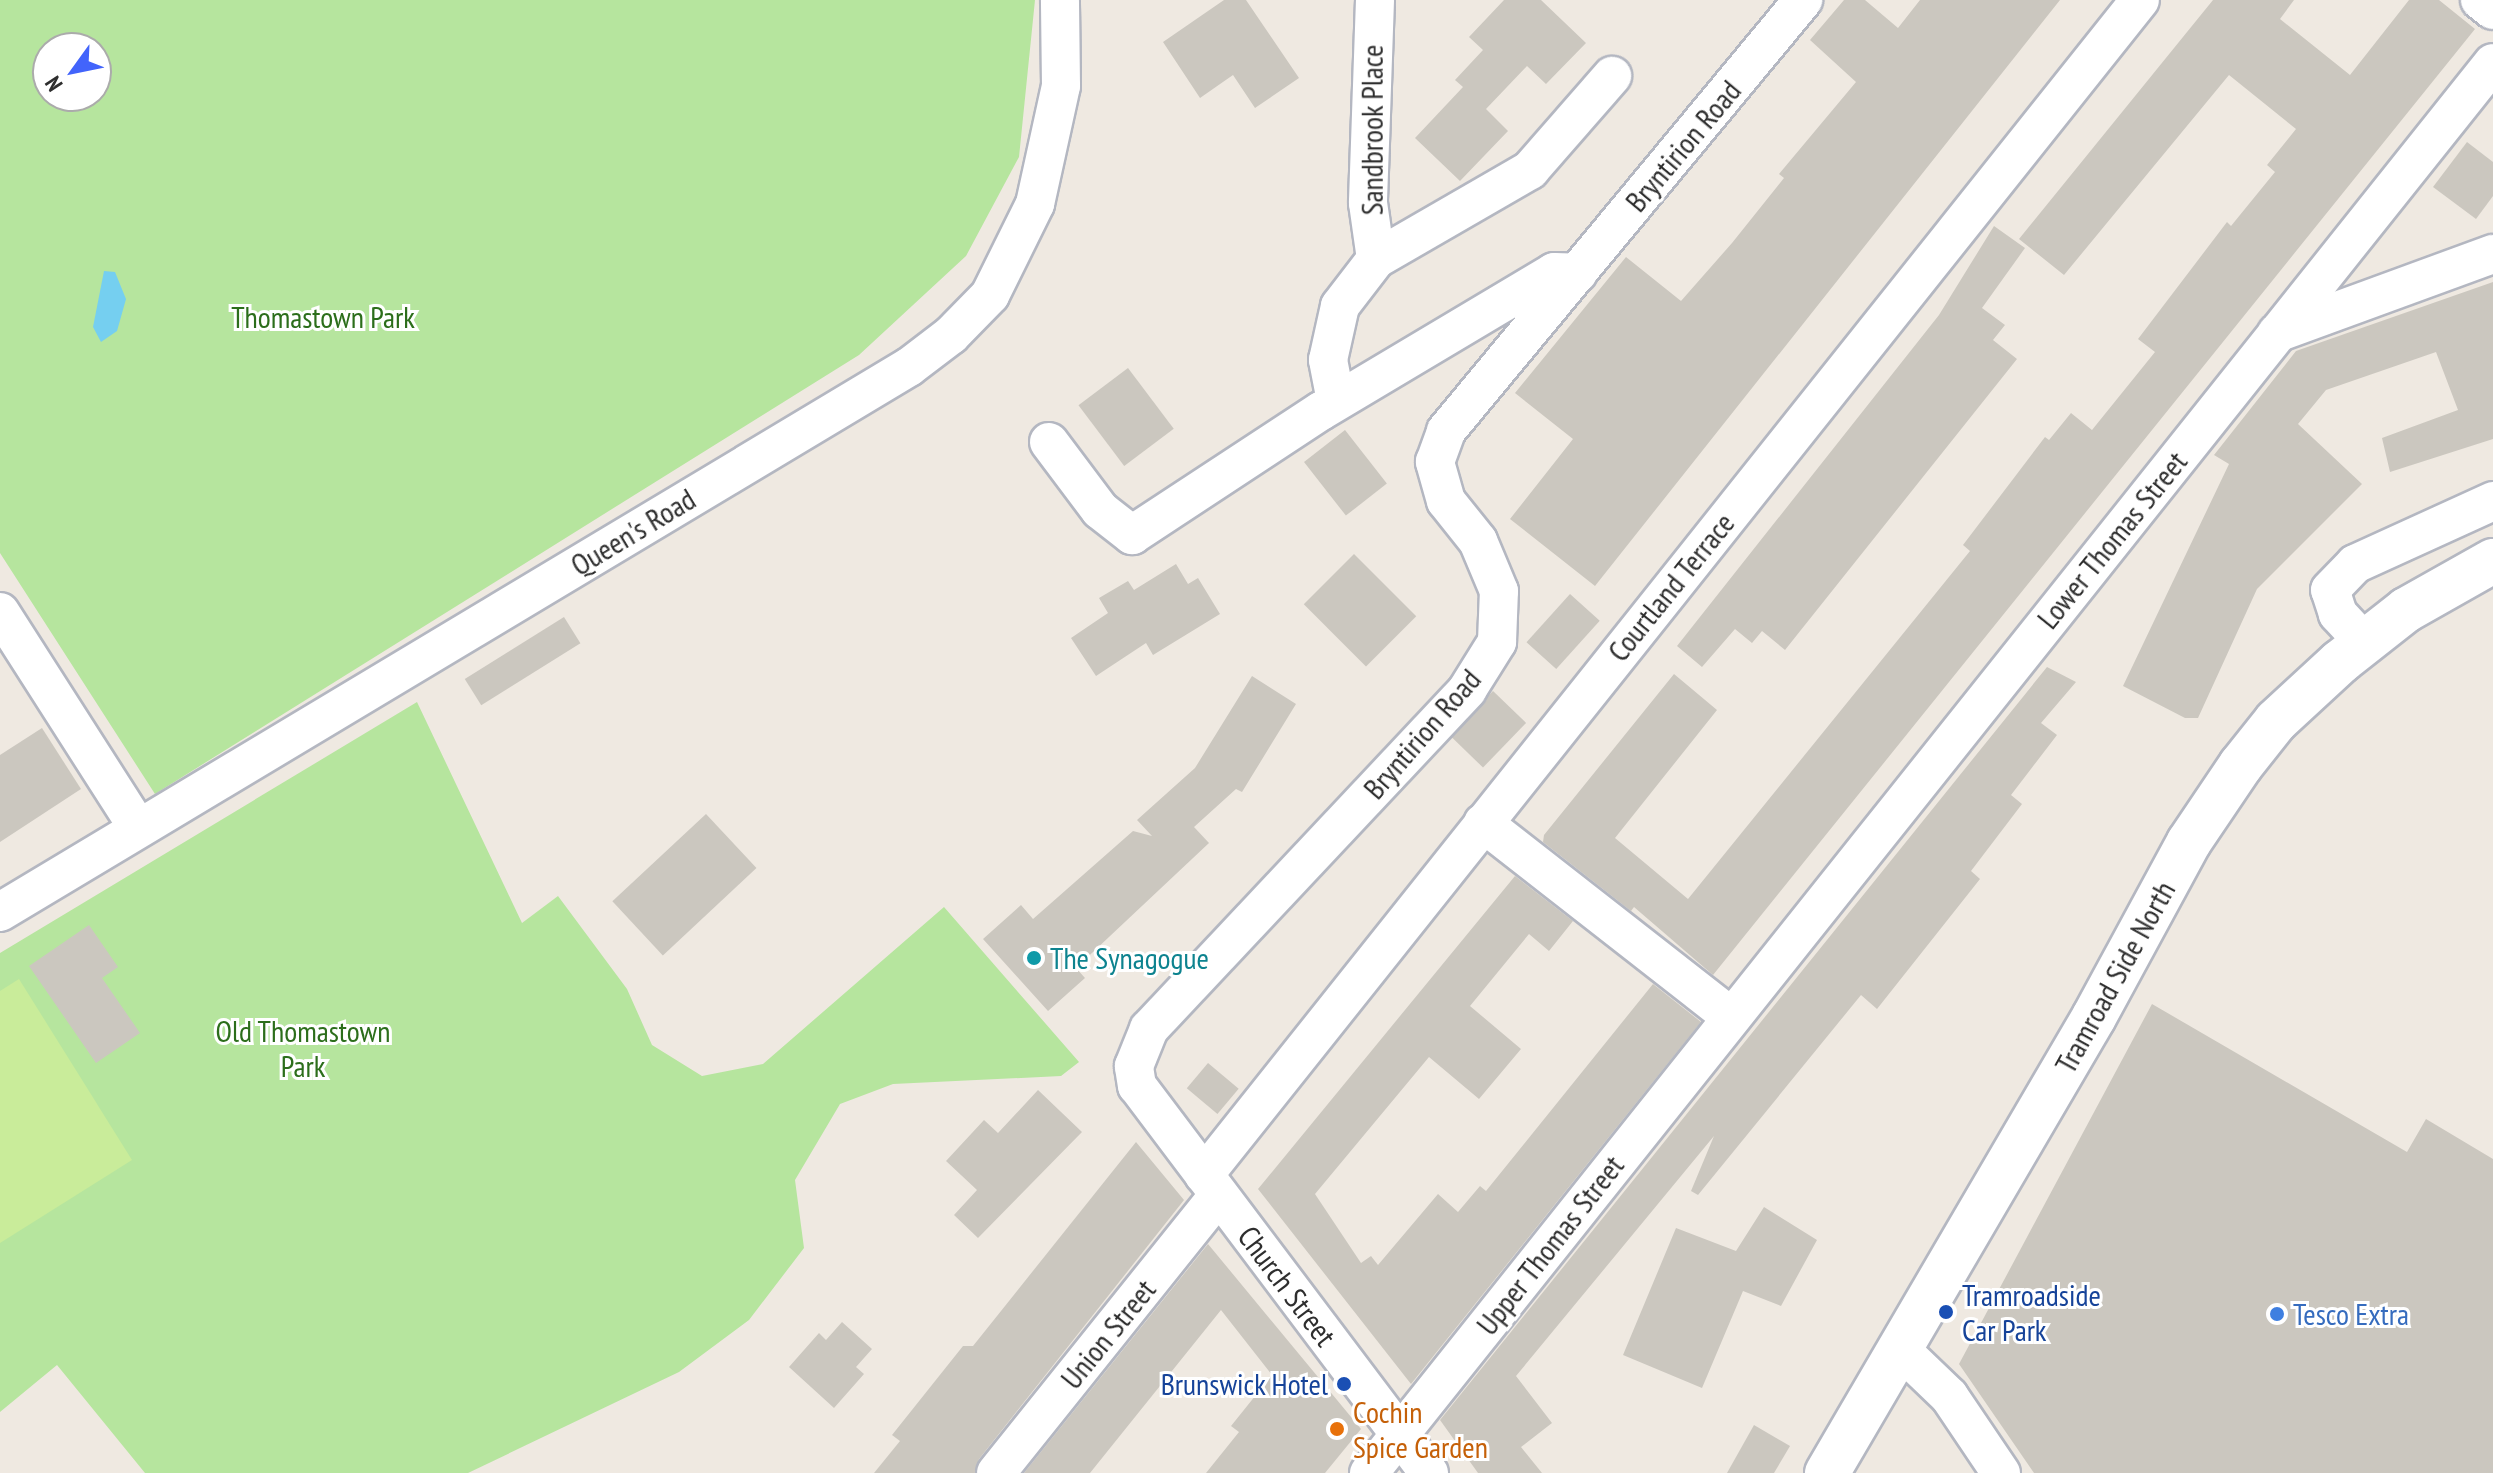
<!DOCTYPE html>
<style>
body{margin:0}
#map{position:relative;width:2493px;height:1473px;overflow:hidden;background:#efe9e1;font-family:"PT Sans Narrow",sans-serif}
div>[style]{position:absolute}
.green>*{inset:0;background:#b6e59e}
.pitch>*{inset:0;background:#c9ec9a}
.water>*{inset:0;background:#75cff0}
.building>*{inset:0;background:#cbc7bf;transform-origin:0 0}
.roads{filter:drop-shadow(2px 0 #b4b7c1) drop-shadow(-2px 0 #b4b7c1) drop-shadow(0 2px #b4b7c1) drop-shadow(0 -2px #b4b7c1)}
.street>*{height:38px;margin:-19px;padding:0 19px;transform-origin:19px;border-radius:19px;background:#fff}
.secondary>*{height:44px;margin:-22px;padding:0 22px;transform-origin:22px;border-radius:22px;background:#fff}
.dots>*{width:22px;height:22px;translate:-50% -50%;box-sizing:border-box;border:4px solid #fff;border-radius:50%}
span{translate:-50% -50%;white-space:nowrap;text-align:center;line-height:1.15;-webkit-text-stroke:6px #fff;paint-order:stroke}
.street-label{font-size:30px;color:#2e2e2e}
.park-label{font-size:30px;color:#2c6e1b}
.culture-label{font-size:30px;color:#0d838f}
.left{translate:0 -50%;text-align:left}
.transit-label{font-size:30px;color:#164399}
.right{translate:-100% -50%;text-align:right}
.shop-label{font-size:30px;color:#366cbe}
.food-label{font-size:30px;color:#c56008}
.north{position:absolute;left:32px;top:32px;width:80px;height:80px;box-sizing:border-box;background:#fff;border:2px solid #ababab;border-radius:50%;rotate:237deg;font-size:22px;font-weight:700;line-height:32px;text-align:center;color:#2e2e2e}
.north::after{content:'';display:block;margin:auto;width:28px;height:36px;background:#4264fb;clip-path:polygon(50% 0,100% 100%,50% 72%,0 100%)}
</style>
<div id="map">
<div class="green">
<i style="clip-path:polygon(evenodd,0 0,1035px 0,1019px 157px,966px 256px,859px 355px,155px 794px,0 553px,0 0,48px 48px,96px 48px,96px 96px,48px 96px,48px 48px)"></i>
<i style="clip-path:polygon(417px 702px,522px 923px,558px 896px,627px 989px,652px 1045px,702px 1076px,763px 1064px,944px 907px,1079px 1062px,1061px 1076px,893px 1084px,840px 1104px,795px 1180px,804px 1248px,749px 1320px,679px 1372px,468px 1473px,145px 1473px,57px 1365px,0 1412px,0 953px)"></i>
</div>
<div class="pitch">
<i style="clip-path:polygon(19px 979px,132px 1160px,0 1243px,0 991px)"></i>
</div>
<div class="water">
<i style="clip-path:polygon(104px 271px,115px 272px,126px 299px,117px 331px,101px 342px,93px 327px)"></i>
</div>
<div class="building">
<i style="clip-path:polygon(1224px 0,1246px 0,1299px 78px,1255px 108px,1233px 75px,1200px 98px,1163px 42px)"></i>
<i style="clip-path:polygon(1504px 0,1541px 0,1586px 43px,1546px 84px,1527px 66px,1486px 109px,1508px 131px,1460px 181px,1415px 138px,1463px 87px,1455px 80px,1483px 50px,1469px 37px)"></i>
<i style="clip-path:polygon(1844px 0,1865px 0,1898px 28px,1920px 0,2060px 0,1595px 586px,1510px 519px,1573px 439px,1515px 393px,1626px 257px,1681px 301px,1732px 243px,1784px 178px,1779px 174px,1856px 82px,1810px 40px)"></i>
<i style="clip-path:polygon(2213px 0,2294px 0,2280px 19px,2350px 75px,2409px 0,2439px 0,2475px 29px,1713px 975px,1634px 907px,1631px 911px,1543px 842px,1544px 835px,1674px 674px,1717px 710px,1615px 838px,1688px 899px,1970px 551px,1963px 545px,2045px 437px,2049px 440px,2071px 413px,2092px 430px,2155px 352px,2138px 339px,2227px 222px,2231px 226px,2275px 172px,2267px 165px,2296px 129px,2229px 75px,2064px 275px,2019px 239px)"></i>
<i style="clip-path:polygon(2467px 142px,2493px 162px,2493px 196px,2476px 219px,2433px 187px)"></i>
<i style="clip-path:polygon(1994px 226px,2025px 248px,1982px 308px,2005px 325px,1993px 340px,2017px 359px,1785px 650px,1762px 631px,1752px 643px,1735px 629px,1702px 667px,1677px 646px,1939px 315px)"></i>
<i style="clip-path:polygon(2493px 282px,2493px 439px,2390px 472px,2382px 438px,2458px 410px,2436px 352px,2326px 390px,2298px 424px,2362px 484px,2257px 589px,2198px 718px,2185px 718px,2123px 686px,2229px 464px,2214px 455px,2296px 351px)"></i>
<i style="left:1128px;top:368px;width:76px;height:62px;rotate:53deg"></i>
<i style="left:1345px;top:430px;width:68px;height:52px;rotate:52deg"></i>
<i style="left:1354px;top:554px;width:88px;height:71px;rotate:45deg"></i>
<i style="clip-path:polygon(1176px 564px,1188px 584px,1198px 578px,1220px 614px,1153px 655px,1146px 643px,1096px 676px,1071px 638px,1108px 613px,1099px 598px,1128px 581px,1134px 590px)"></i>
<i style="left:1570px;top:594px;width:40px;height:65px;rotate:42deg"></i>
<i style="left:564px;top:617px;width:31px;height:117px;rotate:58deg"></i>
<i style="clip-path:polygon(2047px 667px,2076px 682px,2041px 723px,2057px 735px,2011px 795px,2022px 804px,1971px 871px,1980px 879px,1877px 1009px,1861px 995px,1698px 1195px,1691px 1191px,1714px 1136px,1516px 1376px,1552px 1423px,1521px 1447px,1542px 1473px,1478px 1473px,1440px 1420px)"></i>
<i style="clip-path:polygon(1252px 676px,1296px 704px,1242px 792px,1236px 789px,1194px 827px,1209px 843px,1076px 968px,1085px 978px,1048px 1011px,983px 939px,1021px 905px,1033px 919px,1133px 831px,1152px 836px,1137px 820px,1195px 768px)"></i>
<i style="left:1493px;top:691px;width:46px;height:62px;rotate:44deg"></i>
<i style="clip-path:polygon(42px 728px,81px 789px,0 842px,0 755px)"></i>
<i style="left:706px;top:814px;width:74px;height:128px;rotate:47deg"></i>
<i style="clip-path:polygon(1515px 876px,1573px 921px,1549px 951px,1529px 934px,1470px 1006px,1521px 1049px,1479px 1099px,1429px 1057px,1315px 1194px,1361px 1263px,1371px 1256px,1378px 1265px,1438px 1194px,1458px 1212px,1480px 1186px,1486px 1191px,1653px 984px,1701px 1022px,1411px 1384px,1258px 1189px)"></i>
<i style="clip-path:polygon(89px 925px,118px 967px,102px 978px,140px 1033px,96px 1063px,29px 966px)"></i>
<i style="clip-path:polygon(2152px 1004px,2407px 1152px,2426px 1119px,2493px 1159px,2493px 1473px,2034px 1473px,1959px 1364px)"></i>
<i style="left:1208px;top:1063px;width:40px;height:33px;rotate:40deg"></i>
<i style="clip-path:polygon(1038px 1090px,1082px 1132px,978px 1238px,954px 1215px,977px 1190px,946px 1161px,984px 1120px,998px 1133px)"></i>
<i style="clip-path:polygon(1136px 1142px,1184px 1200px,979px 1459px,975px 1473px,874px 1473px,900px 1441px,892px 1435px,963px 1346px,973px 1346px)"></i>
<i style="clip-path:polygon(1764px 1207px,1817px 1240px,1781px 1306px,1743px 1291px,1702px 1388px,1623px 1355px,1676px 1228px,1736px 1251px)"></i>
<i style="clip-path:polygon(1208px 1244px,1361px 1429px,1325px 1473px,1206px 1473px,1239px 1432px,1231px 1426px,1272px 1375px,1221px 1310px,1090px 1473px,1024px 1473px)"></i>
<i style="clip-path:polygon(842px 1322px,872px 1349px,856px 1367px,864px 1374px,834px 1408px,789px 1367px,819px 1333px,826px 1340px)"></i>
<i style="clip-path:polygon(1754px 1425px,1790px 1446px,1774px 1473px,1727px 1473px)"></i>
</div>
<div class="roads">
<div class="street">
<i style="left:1375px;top:0;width:203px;rotate:92deg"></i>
<i style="left:1368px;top:203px;width:57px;rotate:81.9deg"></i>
<i style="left:2480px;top:0;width:16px;rotate:38deg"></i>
<i style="left:2277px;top:333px;width:230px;rotate:-20.1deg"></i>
<i style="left:1336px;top:401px;width:42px;rotate:-101deg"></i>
<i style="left:1328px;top:360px;width:55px;rotate:-77.5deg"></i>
<i style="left:1340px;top:306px;width:59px;rotate:-52.5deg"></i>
<i style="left:1376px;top:259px;width:178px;rotate:-30deg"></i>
<i style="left:1530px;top:170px;width:125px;rotate:-48.9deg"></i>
<i style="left:1049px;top:442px;width:85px;rotate:53.1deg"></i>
<i style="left:1100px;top:510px;width:41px;rotate:38deg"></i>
<i style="left:1132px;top:535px;width:226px;rotate:-33.3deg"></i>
<i style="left:1321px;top:411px;width:271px;rotate:-30.8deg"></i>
<i style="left:1554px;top:272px;width:24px;rotate:2deg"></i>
<i style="left:0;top:612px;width:254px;rotate:57.4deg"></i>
<i style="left:2365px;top:643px;width:40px;rotate:-133deg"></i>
<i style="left:2338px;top:614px;width:25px;rotate:-108deg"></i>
<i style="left:2330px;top:590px;width:36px;rotate:-46deg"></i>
<i style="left:2355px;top:564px;width:152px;rotate:-24.5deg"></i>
<i style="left:1483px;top:823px;width:315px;rotate:38deg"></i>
<i style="left:0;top:912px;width:1060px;rotate:-30.95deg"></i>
<i style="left:909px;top:367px;width:53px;rotate:-37.3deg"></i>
<i style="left:951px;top:335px;width:56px;rotate:-45.7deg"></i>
<i style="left:990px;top:295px;width:102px;rotate:-63.7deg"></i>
<i style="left:1035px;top:204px;width:121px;rotate:-77.6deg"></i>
<i style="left:1061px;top:86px;width:86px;rotate:-90.7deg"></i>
<i style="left:1204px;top:1175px;width:1502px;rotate:-51.46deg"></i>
<i style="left:1902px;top:1351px;width:65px;rotate:43.8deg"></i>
<i style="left:1949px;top:1396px;width:93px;rotate:56deg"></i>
<i style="left:996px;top:1473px;width:356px;rotate:-51.3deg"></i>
<i style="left:1369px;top:1473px;width:1803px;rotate:-51.44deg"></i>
<i style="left:1429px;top:1473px;width:485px;rotate:-127deg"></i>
<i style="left:1137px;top:1086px;width:20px;rotate:-99deg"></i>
<i style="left:1134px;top:1066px;width:40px;rotate:-68deg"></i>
<i style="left:1149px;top:1029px;width:465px;rotate:-46.8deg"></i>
<i style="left:1467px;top:690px;width:57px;rotate:-58deg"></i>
<i style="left:1497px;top:642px;width:51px;rotate:-87.8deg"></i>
<i style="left:1499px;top:591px;width:54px;rotate:-112.8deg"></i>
<i style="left:1478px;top:541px;width:51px;rotate:-128.7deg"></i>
<i style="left:1446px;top:501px;width:41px;rotate:-105.8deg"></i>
<i style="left:1435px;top:462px;width:33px;rotate:-70deg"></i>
<i style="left:1446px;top:431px;width:560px;rotate:-50.36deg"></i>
</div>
<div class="secondary">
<i style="left:1827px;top:1473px;width:528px;rotate:-59.65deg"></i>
<i style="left:2094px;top:1017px;width:199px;rotate:-61.5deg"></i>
<i style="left:2189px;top:842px;width:93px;rotate:-56deg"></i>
<i style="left:2241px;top:765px;width:56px;rotate:-51.5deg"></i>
<i style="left:2276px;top:721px;width:87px;rotate:-42.7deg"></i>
<i style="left:2340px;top:662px;width:84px;rotate:-38.2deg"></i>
<i style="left:2406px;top:610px;width:100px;rotate:-29.4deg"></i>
</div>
</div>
<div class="dots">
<i style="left:1034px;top:958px;background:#0f9aa8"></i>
<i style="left:1946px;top:1312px;background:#1a4fb4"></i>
<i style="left:2277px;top:1314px;background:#3f7fe0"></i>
<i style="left:1344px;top:1384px;background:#1a4fb4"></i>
<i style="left:1337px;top:1429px;background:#e8710a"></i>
</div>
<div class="street-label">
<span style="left:1372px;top:130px;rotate:-90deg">Sandbrook Place</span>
<span style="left:1683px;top:146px;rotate:-50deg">Bryntirion Road</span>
<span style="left:633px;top:532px;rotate:-31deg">Queen's Road</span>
<span style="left:2112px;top:540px;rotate:-51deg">Lower Thomas Street</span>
<span style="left:1671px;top:587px;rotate:-51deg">Courtland Terrace</span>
<span style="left:1422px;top:734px;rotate:-49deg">Bryntirion Road</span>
<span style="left:2115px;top:977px;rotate:-61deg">Tramroad Side North</span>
<span style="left:1550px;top:1245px;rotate:-52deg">Upper Thomas Street</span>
<span style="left:1287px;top:1286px;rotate:53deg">Church Street</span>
<span style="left:1108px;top:1334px;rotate:-51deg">Union Street</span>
</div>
<div class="park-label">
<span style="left:323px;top:317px">Thomastown Park</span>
<span style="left:303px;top:1048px">Old Thomastown<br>Park</span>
</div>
<div class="culture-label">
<span class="left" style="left:1050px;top:958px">The Synagogue</span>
</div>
<div class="transit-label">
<span class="left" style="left:1962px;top:1312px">Tramroadside<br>Car Park</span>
<span class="right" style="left:1328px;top:1384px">Brunswick Hotel</span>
</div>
<div class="shop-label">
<span class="left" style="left:2293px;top:1314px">Tesco Extra</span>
</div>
<div class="food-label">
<span class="left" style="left:1353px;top:1429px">Cochin<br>Spice Garden</span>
</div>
<div class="north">N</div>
</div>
